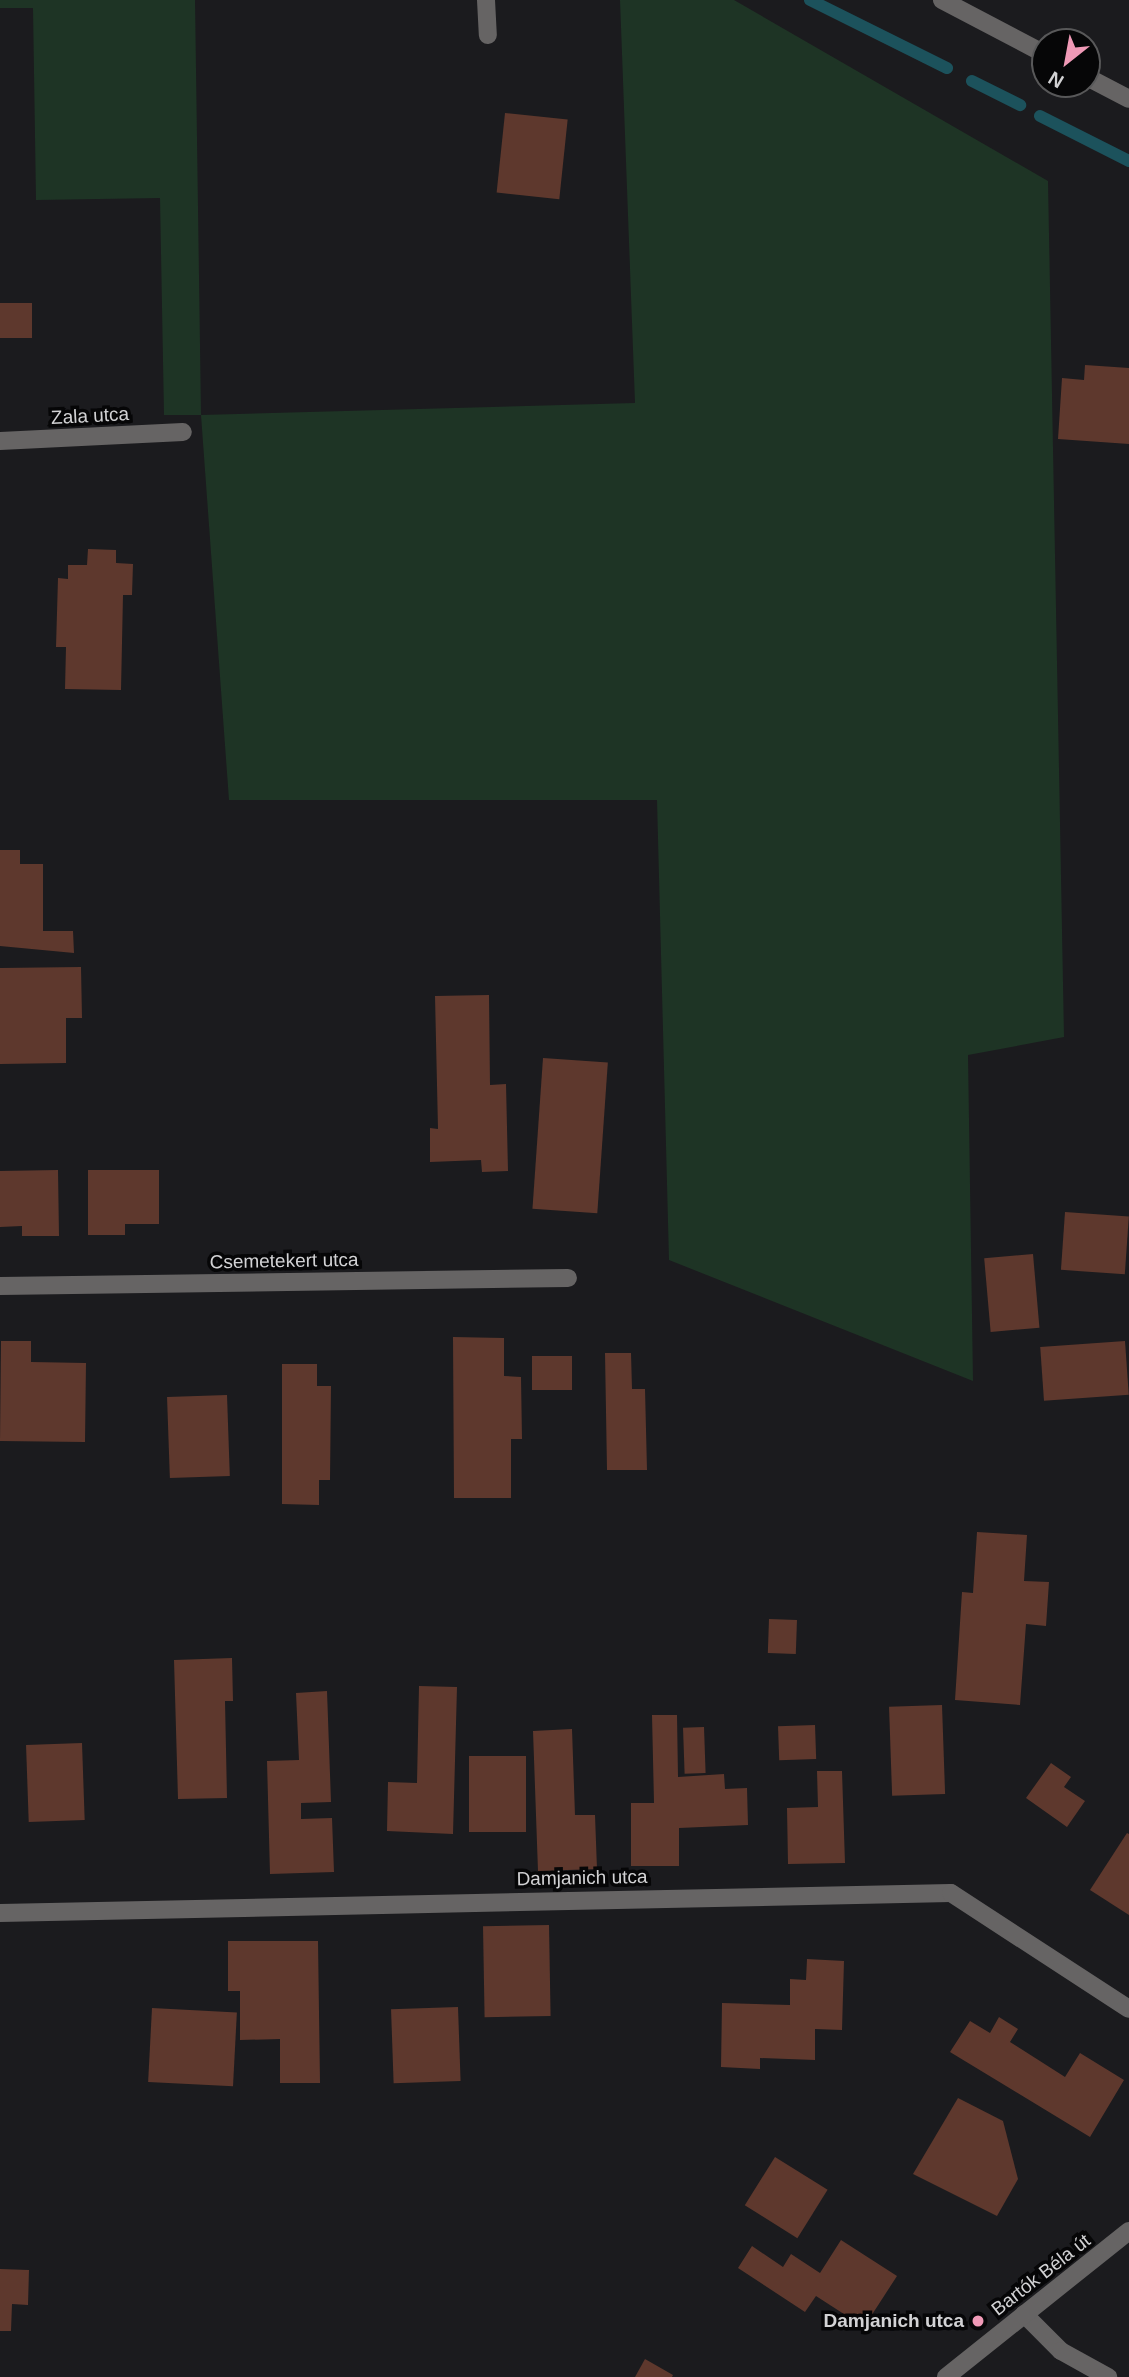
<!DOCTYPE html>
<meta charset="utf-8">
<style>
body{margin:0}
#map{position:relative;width:1129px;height:2377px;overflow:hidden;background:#1b1b1e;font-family:Helvetica,sans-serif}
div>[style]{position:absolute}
.green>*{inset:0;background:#1e3425}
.stream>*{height:12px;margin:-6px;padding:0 6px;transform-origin:6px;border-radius:6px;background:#1c525c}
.building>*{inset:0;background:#5e382d;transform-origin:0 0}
.minor>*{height:18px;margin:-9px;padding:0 9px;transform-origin:9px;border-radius:9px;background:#666464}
.dots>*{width:19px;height:19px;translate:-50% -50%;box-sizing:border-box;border:4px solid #060607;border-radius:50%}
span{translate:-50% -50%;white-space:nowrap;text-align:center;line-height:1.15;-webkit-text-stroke:7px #060607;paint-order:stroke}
.street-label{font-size:19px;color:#d2d2d4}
.poi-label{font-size:19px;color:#d2d2d4;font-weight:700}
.right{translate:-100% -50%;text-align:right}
.north{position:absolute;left:1031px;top:28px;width:70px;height:70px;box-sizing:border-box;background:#060607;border:2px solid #585859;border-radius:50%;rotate:211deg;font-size:19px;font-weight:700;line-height:28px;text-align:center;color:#d2d2d4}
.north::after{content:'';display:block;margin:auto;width:24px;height:32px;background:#f09ab7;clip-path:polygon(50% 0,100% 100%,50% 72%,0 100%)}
</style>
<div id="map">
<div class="green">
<i style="clip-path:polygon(0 0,195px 0,201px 415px,635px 403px,620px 0,734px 0,1048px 181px,1064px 1037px,968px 1055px,973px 1381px,669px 1260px,657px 800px,229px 800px,201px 415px,164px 415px,160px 198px,36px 200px,33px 8px,0 8px)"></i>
</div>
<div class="stream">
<i style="left:810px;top:0;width:153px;rotate:26.4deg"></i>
<i style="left:972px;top:81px;width:54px;rotate:26.6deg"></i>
<i style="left:1040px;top:116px;width:100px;rotate:26.8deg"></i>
</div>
<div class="building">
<i style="left:505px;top:113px;width:63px;height:80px;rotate:6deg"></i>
<i style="left:0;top:303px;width:32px;height:35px"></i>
<i style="clip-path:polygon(1085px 365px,1129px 368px,1129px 444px,1058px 439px,1062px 378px,1084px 380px)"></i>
<i style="clip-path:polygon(88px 549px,116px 550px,116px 563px,133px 564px,132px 595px,123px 595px,121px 690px,65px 689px,66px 647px,56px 647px,58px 578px,68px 579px,68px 565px,87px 565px)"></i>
<i style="clip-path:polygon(0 850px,20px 850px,20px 864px,43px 864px,43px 931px,73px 931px,74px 953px,0 946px)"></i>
<i style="clip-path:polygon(81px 967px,82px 1018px,66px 1018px,66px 1063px,0 1064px,0 968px)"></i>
<i style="clip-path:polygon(489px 995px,490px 1085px,506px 1084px,508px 1171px,482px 1172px,481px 1160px,430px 1162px,430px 1128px,438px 1129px,435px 996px)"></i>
<i style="left:543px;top:1058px;width:65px;height:151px;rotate:4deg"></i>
<i style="clip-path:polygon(58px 1170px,59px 1236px,22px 1236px,22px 1226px,0 1227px,0 1171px)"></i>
<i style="clip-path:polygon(88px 1170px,159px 1170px,159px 1224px,125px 1224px,125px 1235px,88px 1235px)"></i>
<i style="left:1065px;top:1212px;width:64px;height:58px;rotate:4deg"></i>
<i style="left:1033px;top:1254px;width:74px;height:49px;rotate:85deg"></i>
<i style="clip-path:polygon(453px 1337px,504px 1338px,504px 1376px,521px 1377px,522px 1439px,511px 1439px,511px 1498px,454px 1498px)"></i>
<i style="clip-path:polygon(1px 1341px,31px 1341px,31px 1362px,86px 1363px,85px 1442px,0 1441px)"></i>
<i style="left:1125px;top:1341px;width:54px;height:85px;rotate:86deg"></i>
<i style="clip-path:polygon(605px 1353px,631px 1353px,632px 1389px,645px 1389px,647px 1470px,607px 1470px)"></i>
<i style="left:532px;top:1356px;width:40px;height:34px"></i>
<i style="clip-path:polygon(282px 1364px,317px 1364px,317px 1386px,331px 1386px,330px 1480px,319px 1480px,319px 1505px,282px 1504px)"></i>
<i style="left:227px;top:1395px;width:81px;height:60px;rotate:88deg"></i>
<i style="clip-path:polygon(977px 1532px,1027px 1535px,1024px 1581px,1049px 1582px,1046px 1626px,1026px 1624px,1020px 1705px,955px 1700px,962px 1592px,973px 1593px)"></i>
<i style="left:769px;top:1619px;width:28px;height:34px;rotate:2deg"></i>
<i style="clip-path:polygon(232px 1658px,233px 1701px,225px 1701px,227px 1798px,178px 1799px,174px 1660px)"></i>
<i style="clip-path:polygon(419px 1686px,457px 1687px,453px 1834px,387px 1831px,388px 1782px,417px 1783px)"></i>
<i style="clip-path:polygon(327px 1691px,331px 1802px,301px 1803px,301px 1819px,332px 1818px,334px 1872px,270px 1874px,267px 1761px,299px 1760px,296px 1693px)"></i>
<i style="left:942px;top:1705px;width:89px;height:53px;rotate:88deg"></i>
<i style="clip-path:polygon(652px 1715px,677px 1715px,678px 1777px,724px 1774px,725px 1789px,747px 1788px,748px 1825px,679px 1828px,679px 1866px,631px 1866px,631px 1803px,654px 1803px)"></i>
<i style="left:815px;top:1725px;width:34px;height:37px;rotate:88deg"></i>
<i style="left:704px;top:1727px;width:46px;height:21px;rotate:88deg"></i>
<i style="clip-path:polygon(572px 1729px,575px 1815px,595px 1815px,597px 1869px,538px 1871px,533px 1731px)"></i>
<i style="left:82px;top:1743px;width:77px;height:56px;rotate:88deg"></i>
<i style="left:469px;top:1756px;width:57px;height:76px"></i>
<i style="clip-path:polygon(1051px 1763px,1071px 1777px,1064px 1787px,1085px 1801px,1067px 1827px,1026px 1798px)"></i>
<i style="clip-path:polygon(817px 1771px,842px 1771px,845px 1863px,788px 1864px,787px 1808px,818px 1807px)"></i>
<i style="clip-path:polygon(1127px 1833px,1129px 1834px,1129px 1915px,1090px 1890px)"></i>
<i style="left:549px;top:1925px;width:91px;height:66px;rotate:89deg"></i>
<i style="clip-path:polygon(228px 1941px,318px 1941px,320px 2083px,280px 2083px,280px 2039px,240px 2040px,240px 1991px,228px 1991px)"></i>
<i style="clip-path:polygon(807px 1959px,844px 1961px,842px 2030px,815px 2029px,815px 2060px,760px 2058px,760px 2069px,721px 2067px,722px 2003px,790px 2005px,790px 1979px,806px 1980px)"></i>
<i style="left:458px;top:2007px;width:74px;height:67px;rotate:88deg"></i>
<i style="left:152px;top:2008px;width:85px;height:74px;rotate:3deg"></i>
<i style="clip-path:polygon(999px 2017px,1018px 2029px,1010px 2042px,1065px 2077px,1080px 2053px,1124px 2080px,1090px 2137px,950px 2052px,970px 2021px,990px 2033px)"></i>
<i style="clip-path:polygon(958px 2098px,1003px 2121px,1018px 2179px,997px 2216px,913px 2174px)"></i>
<i style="left:775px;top:2157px;width:62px;height:57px;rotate:32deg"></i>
<i style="clip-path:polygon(841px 2240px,897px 2276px,864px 2327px,816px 2296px,805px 2312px,738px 2268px,752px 2246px,783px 2267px,791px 2254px,820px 2273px)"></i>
<i style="clip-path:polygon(0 2269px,29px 2270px,28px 2305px,12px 2304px,11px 2331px,0 2331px)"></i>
<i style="clip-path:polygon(645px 2359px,673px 2375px,672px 2377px,635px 2377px)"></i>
</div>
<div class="minor">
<i style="left:486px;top:0;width:35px;rotate:87deg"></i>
<i style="left:942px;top:0;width:116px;rotate:27.7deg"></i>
<i style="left:1087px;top:77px;width:47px;rotate:27.6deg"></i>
<i style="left:0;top:441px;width:183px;rotate:-2.8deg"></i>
<i style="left:0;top:1286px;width:568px;rotate:-0.81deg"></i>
<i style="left:0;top:1913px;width:951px;rotate:-1.2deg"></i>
<i style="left:951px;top:1893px;width:212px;rotate:33.1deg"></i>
<i style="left:1024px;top:2314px;width:52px;rotate:45deg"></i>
<i style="left:1061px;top:2351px;width:54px;rotate:29deg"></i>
<i style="left:946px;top:2377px;width:234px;rotate:-38.6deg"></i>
</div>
<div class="dots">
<i style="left:978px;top:2321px;background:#f09ab7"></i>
</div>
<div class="street-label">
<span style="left:90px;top:416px;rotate:-3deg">Zala utca</span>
<span style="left:284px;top:1261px;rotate:-1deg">Csemetekert utca</span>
<span style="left:582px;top:1878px;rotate:-1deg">Damjanich utca</span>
<span style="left:1041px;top:2275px;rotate:-38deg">Bartók Béla út</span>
</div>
<div class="poi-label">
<span class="right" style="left:964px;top:2321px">Damjanich utca</span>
</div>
<div class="north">N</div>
</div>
